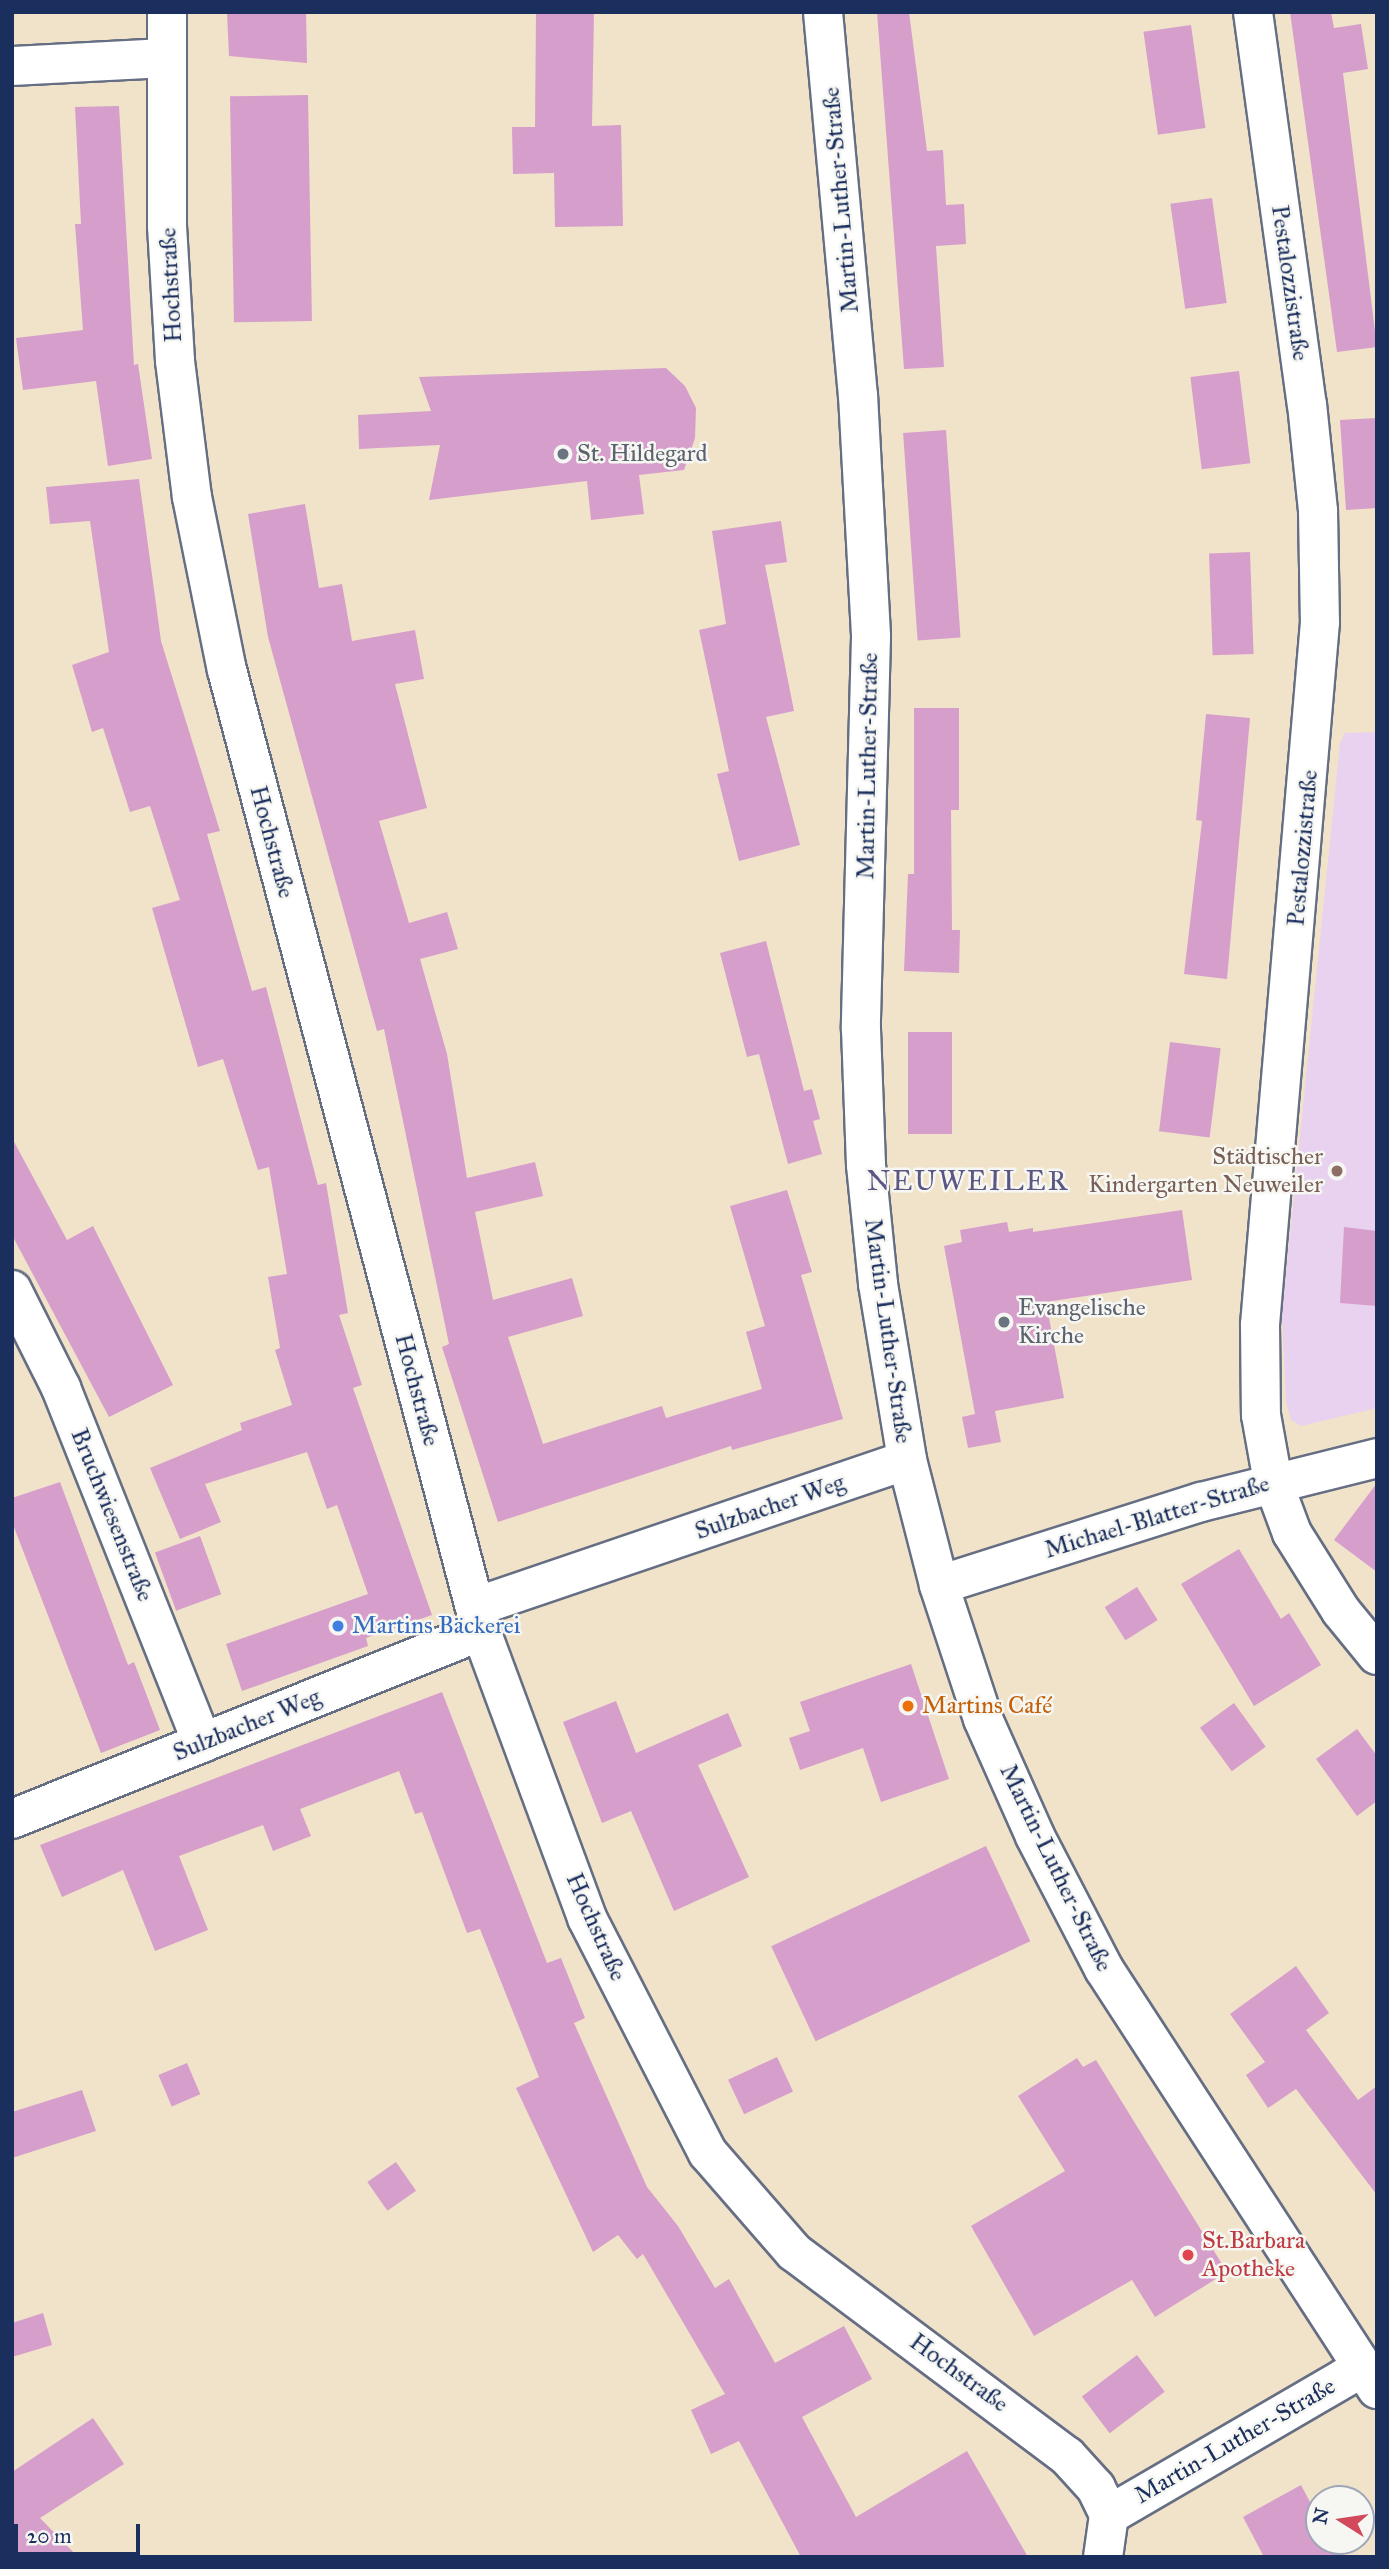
<!DOCTYPE html>
<meta charset="utf-8">
<style>
body{margin:0}
#map{position:relative;width:1389px;height:2569px;overflow:hidden;background:#f0e3c9;font-family:"IM FELL Great Primer",serif}
div>[style]{position:absolute}
.built>*{inset:0;background:#e8d2ef}
.building>*{inset:0;background:#d69ecb;transform-origin:0 0}
.roads{filter:drop-shadow(2px 0 #666e83) drop-shadow(-2px 0 #666e83) drop-shadow(0 2px #666e83) drop-shadow(0 -2px #666e83)}
.minor>*{height:38px;margin:-19px;padding:0 19px;transform-origin:19px;border-radius:19px;background:#fff}
.dots>*{width:19px;height:19px;translate:-50% -50%;box-sizing:border-box;border:4px solid #f6f6f2;border-radius:50%}
span{translate:-50% -50%;white-space:nowrap;text-align:center;line-height:1.15;-webkit-text-stroke:5px #f6f6f2;paint-order:stroke}
.street-label{font-size:24px;color:#1b2f5e}
.worship-label{font-size:24px;color:#5b616d}
.left{translate:0 -50%;text-align:left}
.education-label{font-size:24px;color:#785e54}
.right{translate:-100% -50%;text-align:right}
.shop-label{font-size:24px;color:#366cbe}
.food-label{font-size:24px;color:#c56008}
.health-label{font-size:24px;color:#be3a42}
.quarter-label{font-size:28px;color:#5c5684;letter-spacing:2px}
.frame{position:absolute;inset:0;border:14px solid #1b2f5e;pointer-events:none}
.north{position:absolute;left:1305px;top:2485px;width:70px;height:70px;box-sizing:border-box;background:#f6f6f2;border:2px solid #9ea6b7;border-radius:50%;rotate:282deg;font-size:19px;font-weight:700;line-height:28px;text-align:center;color:#1b2f5e}
.north::after{content:'';display:block;margin:auto;width:24px;height:32px;background:#d1495b;clip-path:polygon(50% 0,100% 100%,50% 72%,0 100%)}
.scale{position:absolute;left:14px;top:2524px;width:126px;height:32px;box-sizing:border-box;border:4px solid #1b2f5e;border-top:0;padding-left:9px;font-size:21px;line-height:24px;white-space:nowrap;color:#1b2f5e;-webkit-text-stroke:5px #f6f6f2;paint-order:stroke}
</style>
<div id="map">
<div class="built">
<i style="clip-path:polygon(1377px 732px,1377px 1408px,1301px 1426px,1291px 1420px,1286px 1402px,1282px 1313px,1340px 743px,1345px 733px)"></i>
</div>
<div class="building">
<i style="clip-path:polygon(227px 12px,306px 12px,307px 63px,229px 56px)"></i>
<i style="clip-path:polygon(536px 12px,594px 12px,592px 126px,621px 125px,623px 226px,555px 227px,554px 173px,513px 174px,512px 127px,535px 127px)"></i>
<i style="clip-path:polygon(877px 12px,909px 12px,927px 151px,943px 150px,946px 205px,964px 204px,966px 244px,936px 246px,944px 367px,904px 369px)"></i>
<i style="clip-path:polygon(1290px 12px,1331px 12px,1334px 28px,1361px 24px,1368px 69px,1343px 73px,1377px 347px,1337px 352px)"></i>
<i style="left:1191px;top:25px;width:104px;height:48px;rotate:82deg"></i>
<i style="left:308px;top:95px;width:226px;height:78px;rotate:89deg"></i>
<i style="clip-path:polygon(119px 106px,134px 365px,138px 364px,152px 459px,108px 466px,96px 381px,23px 390px,16px 338px,83px 330px,75px 224px,81px 224px,75px 107px)"></i>
<i style="left:1212px;top:198px;width:106px;height:42px;rotate:82deg"></i>
<i style="clip-path:polygon(666px 368px,685px 386px,696px 408px,695px 438px,684px 470px,639px 475px,644px 514px,591px 520px,587px 481px,429px 500px,440px 445px,359px 449px,358px 415px,431px 411px,419px 377px)"></i>
<i style="left:1239px;top:371px;width:93px;height:49px;rotate:83deg"></i>
<i style="clip-path:polygon(1377px 418px,1377px 508px,1346px 510px,1340px 420px)"></i>
<i style="left:946px;top:430px;width:208px;height:43px;rotate:86deg"></i>
<i style="clip-path:polygon(139px 479px,161px 641px,220px 831px,207px 834px,252px 991px,266px 987px,318px 1185px,326px 1183px,348px 1313px,339px 1315px,362px 1385px,353px 1388px,432px 1615px,366px 1638px,368px 1646px,242px 1691px,226px 1644px,368px 1594px,337px 1505px,327px 1509px,307px 1452px,205px 1484px,221px 1522px,180px 1539px,150px 1468px,242px 1430px,240px 1423px,292px 1405px,275px 1350px,280px 1348px,268px 1277px,287px 1274px,269px 1167px,258px 1170px,223px 1059px,198px 1067px,152px 908px,180px 900px,150px 806px,130px 812px,103px 728px,92px 732px,72px 665px,109px 652px,90px 521px,50px 524px,46px 487px)"></i>
<i style="clip-path:polygon(305px 504px,319px 588px,342px 584px,352px 641px,415px 630px,424px 679px,395px 684px,427px 808px,379px 821px,409px 923px,447px 912px,458px 949px,420px 959px,447px 1054px,467px 1178px,535px 1162px,543px 1196px,475px 1212px,493px 1300px,572px 1278px,583px 1316px,508px 1337px,543px 1444px,662px 1406px,666px 1418px,762px 1389px,746px 1332px,765px 1326px,730px 1206px,787px 1190px,812px 1272px,801px 1275px,843px 1419px,732px 1450px,731px 1446px,498px 1522px,442px 1347px,449px 1344px,384px 1029px,377px 1031px,268px 637px,248px 514px)"></i>
<i style="clip-path:polygon(781px 521px,787px 562px,765px 565px,794px 711px,766px 717px,800px 845px,739px 861px,717px 774px,729px 771px,699px 630px,726px 624px,712px 531px)"></i>
<i style="left:1250px;top:552px;width:102px;height:41px;rotate:88deg"></i>
<i style="clip-path:polygon(914px 708px,959px 708px,959px 810px,951px 810px,952px 930px,960px 930px,959px 973px,904px 971px,908px 874px,914px 874px)"></i>
<i style="clip-path:polygon(1206px 714px,1250px 718px,1227px 979px,1184px 974px,1202px 821px,1196px 820px)"></i>
<i style="clip-path:polygon(766px 941px,804px 1091px,812px 1089px,820px 1119px,813px 1121px,822px 1154px,788px 1164px,759px 1054px,747px 1057px,720px 953px)"></i>
<i style="left:952px;top:1032px;width:102px;height:44px;rotate:90deg"></i>
<i style="left:1170px;top:1042px;width:51px;height:90px;rotate:7deg"></i>
<i style="clip-path:polygon(12px 1138px,67px 1240px,93px 1226px,173px 1385px,109px 1417px,12px 1235px)"></i>
<i style="clip-path:polygon(1182px 1210px,1192px 1280px,1046px 1302px,1064px 1398px,995px 1411px,1001px 1442px,968px 1448px,962px 1417px,975px 1414px,944px 1246px,962px 1242px,960px 1230px,1007px 1222px,1009px 1232px,1033px 1228px,1033px 1232px)"></i>
<i style="clip-path:polygon(1344px 1227px,1377px 1231px,1377px 1306px,1340px 1303px)"></i>
<i style="clip-path:polygon(60px 1482px,128px 1665px,134px 1662px,160px 1730px,101px 1753px,12px 1522px,12px 1498px)"></i>
<i style="clip-path:polygon(1377px 1483px,1377px 1572px,1334px 1540px)"></i>
<i style="left:200px;top:1536px;width:62px;height:48px;rotate:70deg"></i>
<i style="clip-path:polygon(1239px 1549px,1281px 1619px,1289px 1613px,1321px 1665px,1254px 1706px,1181px 1584px)"></i>
<i style="left:1137px;top:1587px;width:39px;height:38px;rotate:58deg"></i>
<i style="clip-path:polygon(911px 1664px,949px 1779px,881px 1802px,863px 1748px,800px 1770px,789px 1738px,810px 1731px,800px 1702px)"></i>
<i style="clip-path:polygon(442px 1692px,547px 1963px,561px 1958px,585px 2018px,574px 2023px,647px 2187px,678px 2226px,715px 2288px,729px 2279px,775px 2363px,844px 2326px,872px 2379px,802px 2417px,856px 2517px,967px 2451px,1028px 2557px,801px 2557px,739px 2441px,711px 2454px,691px 2410px,725px 2394px,643px 2254px,637px 2259px,618px 2235px,593px 2252px,516px 2088px,539px 2077px,480px 1929px,467px 1933px,422px 1812px,415px 1814px,399px 1771px,300px 1809px,311px 1836px,273px 1851px,263px 1825px,179px 1856px,208px 1930px,155px 1951px,123px 1870px,62px 1897px,40px 1845px)"></i>
<i style="clip-path:polygon(616px 1701px,636px 1753px,728px 1713px,742px 1746px,698px 1765px,749px 1877px,674px 1911px,631px 1811px,602px 1823px,563px 1722px)"></i>
<i style="left:1234px;top:1703px;width:54px;height:42px;rotate:54deg"></i>
<i style="clip-path:polygon(1357px 1729px,1377px 1756px,1377px 1801px,1357px 1816px,1316px 1759px)"></i>
<i style="left:986px;top:1846px;width:105px;height:237px;rotate:65deg"></i>
<i style="clip-path:polygon(1296px 1966px,1329px 2013px,1306px 2030px,1358px 2100px,1377px 2086px,1377px 2195px,1296px 2089px,1268px 2108px,1246px 2075px,1265px 2062px,1230px 2014px)"></i>
<i style="left:777px;top:2057px;width:38px;height:54px;rotate:65deg"></i>
<i style="clip-path:polygon(1077px 2058px,1083px 2067px,1096px 2060px,1227px 2272px,1155px 2317px,1132px 2280px,1034px 2336px,971px 2226px,1065px 2171px,1018px 2096px)"></i>
<i style="left:187px;top:2063px;width:34px;height:31px;rotate:67deg"></i>
<i style="clip-path:polygon(82px 2090px,96px 2131px,12px 2158px,12px 2112px)"></i>
<i style="left:396px;top:2162px;width:35px;height:35px;rotate:55deg"></i>
<i style="clip-path:polygon(43px 2313px,52px 2345px,12px 2357px,12px 2323px)"></i>
<i style="left:1137px;top:2355px;width:46px;height:69px;rotate:53deg"></i>
<i style="clip-path:polygon(93px 2418px,124px 2464px,40px 2518px,78px 2557px,12px 2557px,12px 2472px)"></i>
<i style="clip-path:polygon(1301px 2485px,1319px 2519px,1319px 2541px,1331px 2541px,1339px 2557px,1264px 2557px,1243px 2517px)"></i>
</div>
<div class="roads">
<div class="minor">
<i style="left:167px;top:12px;width:214px;rotate:90deg"></i>
<i style="left:167px;top:226px;width:135px;rotate:86.6deg"></i>
<i style="left:175px;top:361px;width:137px;rotate:82.9deg"></i>
<i style="left:192px;top:497px;width:177px;rotate:78.6deg"></i>
<i style="left:227px;top:670px;width:994px;rotate:75.19deg"></i>
<i style="left:481px;top:1631px;width:306px;rotate:69.7deg"></i>
<i style="left:587px;top:1918px;width:264px;rotate:62.8deg"></i>
<i style="left:708px;top:2153px;width:131px;rotate:49deg"></i>
<i style="left:794px;top:2252px;width:341px;rotate:36.8deg"></i>
<i style="left:1067px;top:2456px;width:43px;rotate:47.8deg"></i>
<i style="left:1096px;top:2488px;width:30px;rotate:64deg"></i>
<i style="left:1109px;top:2515px;width:42px;rotate:98.1deg"></i>
<i style="left:823px;top:12px;width:385px;rotate:84.8deg"></i>
<i style="left:858px;top:395px;width:242px;rotate:86.9deg"></i>
<i style="left:871px;top:637px;width:392px;rotate:91.5deg"></i>
<i style="left:861px;top:1029px;width:136px;rotate:87.9deg"></i>
<i style="left:866px;top:1165px;width:120px;rotate:84.2deg"></i>
<i style="left:878px;top:1284px;width:178px;rotate:80.6deg"></i>
<i style="left:907px;top:1460px;width:129px;rotate:75.6deg"></i>
<i style="left:939px;top:1585px;width:141px;rotate:71.8deg"></i>
<i style="left:983px;top:1719px;width:128px;rotate:66deg"></i>
<i style="left:1035px;top:1836px;width:150px;rotate:62.6deg"></i>
<i style="left:1104px;top:1969px;width:501px;rotate:56.98deg"></i>
<i style="left:1253px;top:12px;width:396px;rotate:82.2deg"></i>
<i style="left:1307px;top:404px;width:108px;rotate:84.1deg"></i>
<i style="left:1318px;top:511px;width:111px;rotate:89deg"></i>
<i style="left:1320px;top:622px;width:706px;rotate:94.88deg"></i>
<i style="left:1260px;top:1325px;width:90px;rotate:89.4deg"></i>
<i style="left:1261px;top:1415px;width:68px;rotate:79.8deg"></i>
<i style="left:1273px;top:1482px;width:54px;rotate:69.6deg"></i>
<i style="left:1292px;top:1533px;width:92px;rotate:57.9deg"></i>
<i style="left:1341px;top:1611px;width:57px;rotate:50.7deg"></i>
<i style="left:12px;top:66px;width:154px;rotate:-3deg"></i>
<i style="left:12px;top:1290px;width:110px;rotate:63.4deg"></i>
<i style="left:61px;top:1388px;width:382px;rotate:68.3deg"></i>
<i style="left:939px;top:1585px;width:275px;rotate:-17.6deg"></i>
<i style="left:1201px;top:1502px;width:181px;rotate:-14deg"></i>
<i style="left:475px;top:1607px;width:456px;rotate:-18.8deg"></i>
<i style="left:12px;top:1819px;width:505px;rotate:-21.84deg"></i>
<i style="left:1109px;top:2515px;width:293px;rotate:-30.2deg"></i>
</div>
</div>
<div class="dots">
<i style="left:563px;top:454px;background:#6b7280"></i>
<i style="left:1337px;top:1171px;background:#8d6e63"></i>
<i style="left:1004px;top:1322px;background:#6b7280"></i>
<i style="left:338px;top:1626px;background:#3f7fe0"></i>
<i style="left:908px;top:1706px;background:#e8710a"></i>
<i style="left:1188px;top:2255px;background:#e0444e"></i>
</div>
<div class="street-label">
<span style="left:841px;top:200px;rotate:-95deg">Martin-Luther-Straße</span>
<span style="left:1290px;top:283px;rotate:82deg">Pestalozzistraße</span>
<span style="left:171px;top:285px;rotate:-93deg">Hochstraße</span>
<span style="left:868px;top:766px;rotate:-89deg">Martin-Luther-Straße</span>
<span style="left:272px;top:842px;rotate:75deg">Hochstraße</span>
<span style="left:1303px;top:848px;rotate:-85deg">Pestalozzistraße</span>
<span style="left:888px;top:1331px;rotate:82deg">Martin-Luther-Straße</span>
<span style="left:417px;top:1390px;rotate:75deg">Hochstraße</span>
<span style="left:770px;top:1507px;rotate:-19deg">Sulzbacher Weg</span>
<span style="left:112px;top:1515px;rotate:68deg">Bruchwiesenstraße</span>
<span style="left:1157px;top:1517px;rotate:-17deg">Michael-Blatter-Straße</span>
<span style="left:247px;top:1725px;rotate:-22deg">Sulzbacher Weg</span>
<span style="left:1056px;top:1868px;rotate:64deg">Martin-Luther-Straße</span>
<span style="left:596px;top:1927px;rotate:66deg">Hochstraße</span>
<span style="left:959px;top:2373px;rotate:36deg">Hochstraße</span>
<span style="left:1235px;top:2441px;rotate:-30deg">Martin-Luther-Straße</span>
</div>
<div class="worship-label">
<span class="left" style="left:577px;top:454px">St. Hildegard</span>
<span class="left" style="left:1018px;top:1322px">Evangelische<br>Kirche</span>
</div>
<div class="education-label">
<span class="right" style="left:1323px;top:1171px">Städtischer<br>Kindergarten Neuweiler</span>
</div>
<div class="shop-label">
<span class="left" style="left:352px;top:1626px">Martins Bäckerei</span>
</div>
<div class="food-label">
<span class="left" style="left:922px;top:1706px">Martins Café</span>
</div>
<div class="health-label">
<span class="left" style="left:1202px;top:2255px">St.Barbara<br>Apotheke</span>
</div>
<div class="quarter-label">
<span style="left:968px;top:1181px">NEUWEILER</span>
</div>
<div class="frame"></div>
<div class="north">N</div>
<div class="scale">20 m</div>
</div>
